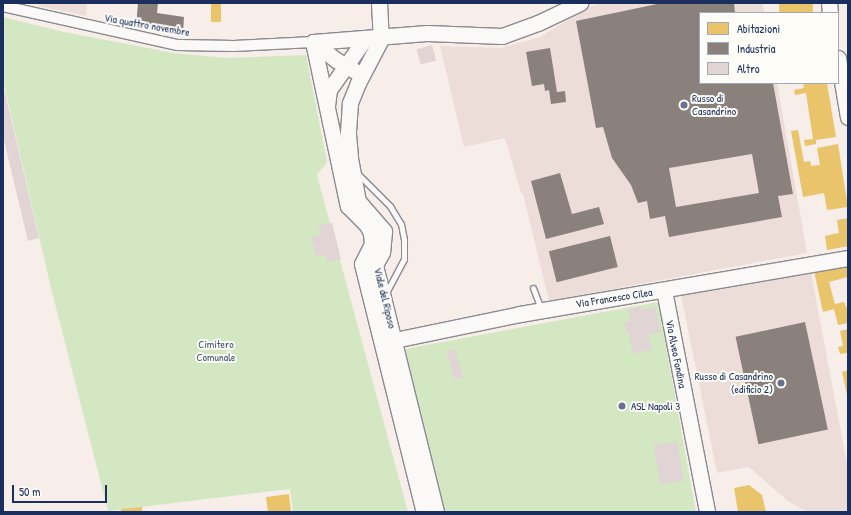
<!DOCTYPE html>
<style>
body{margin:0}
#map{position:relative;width:851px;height:515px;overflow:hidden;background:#f7eeea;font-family:"Patrick Hand",sans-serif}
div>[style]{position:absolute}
.built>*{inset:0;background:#ecddd8}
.green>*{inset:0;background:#d3e8c2}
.homes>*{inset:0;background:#e9c46a;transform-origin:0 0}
.industry>*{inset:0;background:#8a817c;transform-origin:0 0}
.building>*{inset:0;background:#e0d5d4;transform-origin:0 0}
.roads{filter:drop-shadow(1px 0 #8a8a91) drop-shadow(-1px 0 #8a8a91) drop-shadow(0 1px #8a8a91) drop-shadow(0 -1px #8a8a91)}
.lane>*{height:5px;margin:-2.5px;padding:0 2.5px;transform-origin:2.5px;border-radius:2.5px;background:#faf9f7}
.street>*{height:10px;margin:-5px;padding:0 5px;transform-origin:5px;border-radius:5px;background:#faf9f7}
.secondary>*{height:15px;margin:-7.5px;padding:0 7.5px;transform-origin:7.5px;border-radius:7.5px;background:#faf9f7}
.dots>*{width:11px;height:11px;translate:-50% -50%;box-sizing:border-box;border:2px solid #fdfcf7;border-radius:50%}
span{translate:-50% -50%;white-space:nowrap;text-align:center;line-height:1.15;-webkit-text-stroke:4px #fdfcf7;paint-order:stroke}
.street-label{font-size:11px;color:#1b2f5e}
.poi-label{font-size:11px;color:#1b2f5e}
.left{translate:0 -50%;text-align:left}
.right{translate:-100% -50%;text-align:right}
.park-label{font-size:11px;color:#425c6f}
.frame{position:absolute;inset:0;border:4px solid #1b2f5e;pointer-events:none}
.legend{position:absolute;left:699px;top:12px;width:140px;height:72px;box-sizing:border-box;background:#fdfcf7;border:1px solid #a3aaba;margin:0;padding:5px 7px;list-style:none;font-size:12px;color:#1b2f5e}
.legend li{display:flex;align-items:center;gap:8px;height:20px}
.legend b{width:20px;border:1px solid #a3aaba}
.scale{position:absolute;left:12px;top:485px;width:95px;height:18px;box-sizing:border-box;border:2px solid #1b2f5e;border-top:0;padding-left:5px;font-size:12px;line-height:14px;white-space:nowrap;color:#1b2f5e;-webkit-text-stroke:3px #fdfcf7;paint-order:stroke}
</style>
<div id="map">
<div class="built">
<i style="clip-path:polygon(39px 3px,87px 3px,86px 16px,39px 6px)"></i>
<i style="clip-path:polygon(602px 3px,763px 3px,764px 13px,700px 13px,700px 83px,777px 83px,807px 253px,549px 301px,523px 194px,521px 193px,505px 138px,464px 147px,440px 46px,501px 48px,540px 37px,589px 7px)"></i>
<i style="clip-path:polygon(811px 273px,848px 469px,848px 512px,808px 512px,789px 502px,749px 467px,717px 473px,681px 295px)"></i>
</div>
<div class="green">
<i style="clip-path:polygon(3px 17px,64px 32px,174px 53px,227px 58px,306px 55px,327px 162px,317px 175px,408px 512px,293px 512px,290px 489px,108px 511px,50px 284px,3px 80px)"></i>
<i style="clip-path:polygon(658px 302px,696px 512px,444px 512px,405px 349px)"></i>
</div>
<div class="homes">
<i style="left:211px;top:3px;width:10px;height:19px"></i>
<i style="left:779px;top:3px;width:34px;height:10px"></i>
<i style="clip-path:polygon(803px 83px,827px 83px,836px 137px,816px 140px,816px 144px,805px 146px,804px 140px,813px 139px,806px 93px,795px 95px,794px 90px,804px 88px)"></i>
<i style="clip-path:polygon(798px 130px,804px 162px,810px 161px,811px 166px,820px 165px,817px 148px,838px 144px,848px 207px,827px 210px,824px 193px,803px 197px,791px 131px)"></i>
<i style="clip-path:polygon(848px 218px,848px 246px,827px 250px,825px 236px,839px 233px,837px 220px)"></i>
<i style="clip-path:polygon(848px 264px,848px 277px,829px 282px,835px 304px,844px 302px,848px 311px,848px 323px,838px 325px,834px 309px,823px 312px,814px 271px)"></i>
<i style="clip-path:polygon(848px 329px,848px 353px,840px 354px,838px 347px,843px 346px,840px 331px)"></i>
<i style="clip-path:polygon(848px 370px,848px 395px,847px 395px,842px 372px)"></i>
<i style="clip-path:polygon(749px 485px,762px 495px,766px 512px,738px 512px,734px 488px)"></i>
<i style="clip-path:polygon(289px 494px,291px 512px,268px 512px,266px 497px)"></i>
<i style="clip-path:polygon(142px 507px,142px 512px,121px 512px,121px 509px)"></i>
</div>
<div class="industry">
<i style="clip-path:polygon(138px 3px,158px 3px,157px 13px,184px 17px,183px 34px,136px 27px)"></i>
<i style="clip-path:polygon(evenodd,662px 3px,734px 3px,735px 13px,700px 13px,700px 83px,773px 83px,793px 194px,778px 196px,782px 217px,669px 237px,665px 216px,650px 219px,647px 201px,638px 203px,631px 185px,612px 158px,603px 127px,596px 128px,576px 21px,662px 3px,752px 154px,759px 193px,676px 207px,669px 168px,752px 154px)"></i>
<i style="clip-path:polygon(550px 48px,557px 92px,565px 91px,566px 102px,551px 104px,549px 90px,545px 91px,544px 84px,532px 86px,526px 52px)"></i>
<i style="clip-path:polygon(560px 173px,572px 214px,599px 207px,604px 224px,546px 239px,531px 181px)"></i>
<i style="left:610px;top:236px;width:32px;height:63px;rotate:76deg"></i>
<i style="left:805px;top:322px;width:110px;height:71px;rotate:78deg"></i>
</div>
<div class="building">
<i style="left:432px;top:45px;width:16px;height:16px;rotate:75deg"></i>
<i style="clip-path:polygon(4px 88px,39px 238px,28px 241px,3px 136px)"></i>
<i style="clip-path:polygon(332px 223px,341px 259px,328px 262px,325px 254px,316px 257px,311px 238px,321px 235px,318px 226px)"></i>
<i style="clip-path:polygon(641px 307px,642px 310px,655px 307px,661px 332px,648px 335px,652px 349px,633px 354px,629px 333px,627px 334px,624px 323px,631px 321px,628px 309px)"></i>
<i style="left:455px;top:349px;width:29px;height:9px;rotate:74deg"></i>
<i style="left:677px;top:441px;width:40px;height:24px;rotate:80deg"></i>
</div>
<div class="roads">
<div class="lane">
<i style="left:357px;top:173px;width:47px;rotate:45deg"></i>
<i style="left:390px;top:206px;width:21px;rotate:59deg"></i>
<i style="left:401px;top:224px;width:16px;rotate:79deg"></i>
<i style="left:404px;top:240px;width:19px;rotate:90deg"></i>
<i style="left:404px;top:259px;width:38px;rotate:118deg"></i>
<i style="left:533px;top:288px;width:22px;rotate:69deg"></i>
</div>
<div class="street">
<i style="left:3px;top:6px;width:179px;rotate:12.6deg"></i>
<i style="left:178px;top:45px;width:56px;rotate:1deg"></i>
<i style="left:234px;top:46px;width:79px;rotate:-2.9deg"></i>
</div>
<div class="secondary">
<i style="left:379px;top:3px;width:36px;rotate:87deg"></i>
<i style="left:381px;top:39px;width:50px;rotate:117.6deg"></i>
<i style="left:358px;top:83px;width:22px;rotate:112deg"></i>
<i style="left:350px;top:103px;width:31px;rotate:94deg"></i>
<i style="left:348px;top:134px;width:24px;rotate:85deg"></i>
<i style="left:350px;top:158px;width:44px;rotate:79.5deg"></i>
<i style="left:358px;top:201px;width:40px;rotate:49deg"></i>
<i style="left:384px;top:231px;width:21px;rotate:95deg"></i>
<i style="left:382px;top:252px;width:15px;rotate:118deg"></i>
<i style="left:375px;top:265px;width:254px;rotate:76.1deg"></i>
<i style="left:829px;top:3px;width:10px;rotate:84deg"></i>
<i style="left:313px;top:42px;width:168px;rotate:78deg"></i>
<i style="left:348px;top:206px;width:27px;rotate:45deg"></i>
<i style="left:367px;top:225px;width:9px;rotate:63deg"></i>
<i style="left:371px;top:233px;width:11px;rotate:85deg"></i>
<i style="left:372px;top:244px;width:22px;rotate:117deg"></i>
<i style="left:362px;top:264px;width:256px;rotate:76deg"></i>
<i style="left:313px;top:42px;width:114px;rotate:-4.5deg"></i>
<i style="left:427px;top:33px;width:75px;rotate:2.3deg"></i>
<i style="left:502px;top:36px;width:38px;rotate:-20deg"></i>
<i style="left:538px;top:23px;width:47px;rotate:-25.5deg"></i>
<i style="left:313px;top:42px;width:29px;rotate:38deg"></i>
<i style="left:336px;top:60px;width:22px;rotate:30deg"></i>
<i style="left:838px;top:58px;width:60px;rotate:80.4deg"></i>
<i style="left:327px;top:106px;width:16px;rotate:-83deg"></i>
<i style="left:329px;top:90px;width:61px;rotate:-55deg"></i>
<i style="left:664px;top:290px;width:226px;rotate:79deg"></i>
<i style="left:385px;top:342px;width:138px;rotate:-11.7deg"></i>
<i style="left:520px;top:314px;width:333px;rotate:-9.7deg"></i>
</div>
</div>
<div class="dots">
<i style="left:684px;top:105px;background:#68728f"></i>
<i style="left:781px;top:383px;background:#68728f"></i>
<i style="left:622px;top:406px;background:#68728f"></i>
</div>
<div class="street-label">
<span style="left:147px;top:25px;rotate:10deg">Via quattro novembre</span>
<span style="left:385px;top:298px;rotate:76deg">Viale del Riposo</span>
<span style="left:614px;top:298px;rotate:-9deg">Via Francesco Cilea</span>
<span style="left:676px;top:354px;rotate:79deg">Via Alveo Fondina</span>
</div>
<div class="poi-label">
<span class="left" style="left:692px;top:105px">Russo di<br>Casandrino</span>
<span class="right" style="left:773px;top:383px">Russo di Casandrino<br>(edificio 2)</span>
<span class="left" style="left:631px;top:406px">ASL Napoli 3</span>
</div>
<div class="park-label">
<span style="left:216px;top:351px">Cimitero<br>Comunale</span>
</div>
<div class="frame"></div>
<ul class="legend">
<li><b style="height:11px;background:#e9c46a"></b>Abitazioni</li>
<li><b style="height:11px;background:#8a817c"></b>Industria</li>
<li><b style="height:11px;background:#e0d5d4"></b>Altro</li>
</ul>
<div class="scale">50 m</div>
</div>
